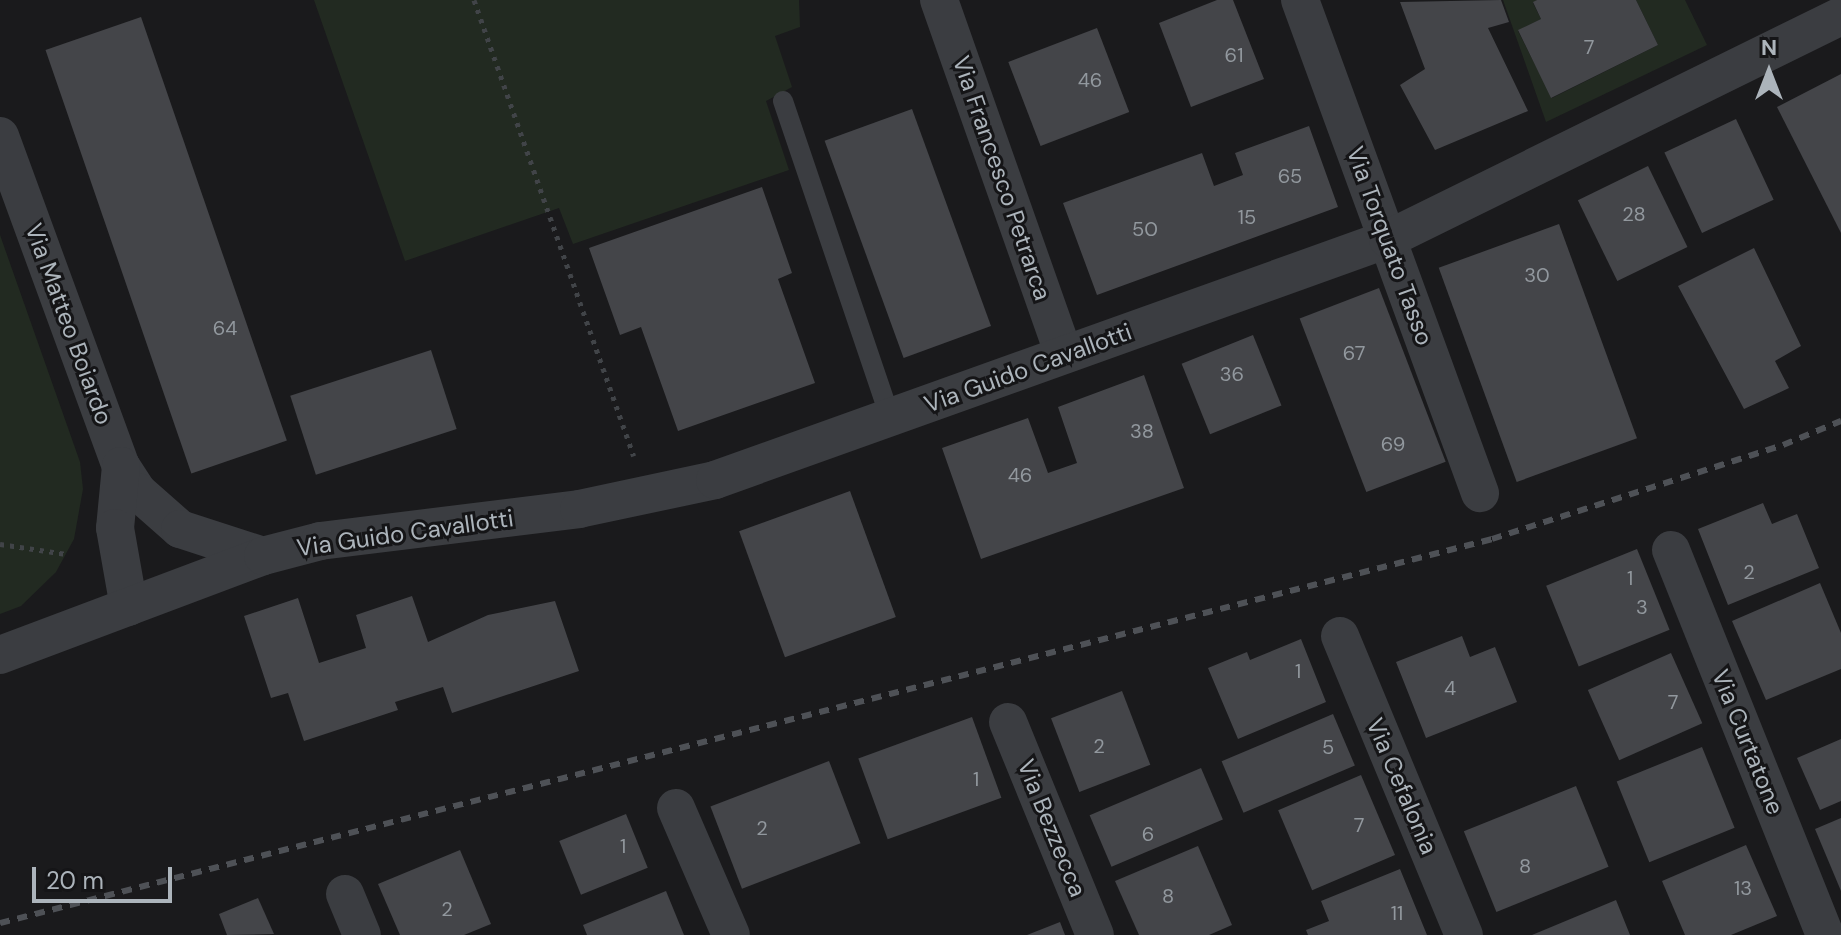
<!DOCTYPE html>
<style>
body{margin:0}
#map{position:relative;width:1841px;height:935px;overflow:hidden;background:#1a1a1c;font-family:"DM Sans",sans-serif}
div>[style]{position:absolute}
.green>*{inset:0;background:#222a21}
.building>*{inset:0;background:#444549;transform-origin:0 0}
.path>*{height:5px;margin-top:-2.5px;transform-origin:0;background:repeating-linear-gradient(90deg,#414448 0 4px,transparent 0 10px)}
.service>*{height:20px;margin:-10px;padding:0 10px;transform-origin:10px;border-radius:10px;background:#3b3d41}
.minor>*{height:38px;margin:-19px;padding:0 19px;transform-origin:19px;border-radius:19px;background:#3b3d41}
.rail>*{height:6px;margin-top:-3px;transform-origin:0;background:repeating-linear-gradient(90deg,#4e5156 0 10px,transparent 0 18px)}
span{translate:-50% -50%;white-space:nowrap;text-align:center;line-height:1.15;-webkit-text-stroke:6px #151517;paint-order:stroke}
.number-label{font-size:20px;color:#92989e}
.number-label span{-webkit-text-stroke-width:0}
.street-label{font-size:24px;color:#acb4bb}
.north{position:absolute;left:1729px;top:32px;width:80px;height:80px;-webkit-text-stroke:6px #151517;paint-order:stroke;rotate:0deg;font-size:22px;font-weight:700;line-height:32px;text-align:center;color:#acb4bb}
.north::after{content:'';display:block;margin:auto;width:28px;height:36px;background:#acb4bb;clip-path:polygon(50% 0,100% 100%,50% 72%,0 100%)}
.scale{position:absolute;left:32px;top:867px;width:140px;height:36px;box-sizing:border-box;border:4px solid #acb4bb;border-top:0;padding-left:10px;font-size:24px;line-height:28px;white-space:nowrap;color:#acb4bb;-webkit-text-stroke:6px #151517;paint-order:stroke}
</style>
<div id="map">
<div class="green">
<i style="clip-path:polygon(314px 0,799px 0,800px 27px,775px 36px,792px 87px,766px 101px,789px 170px,573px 244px,559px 208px,405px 261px)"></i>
<i style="clip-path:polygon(1503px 0,1537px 0,1533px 3px,1541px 19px,1518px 31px,1552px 98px,1658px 45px,1636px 0,1685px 0,1707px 45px,1546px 122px)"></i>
<i style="clip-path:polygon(0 235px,80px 462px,83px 489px,74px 539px,56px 572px,21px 606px,0 614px)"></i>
</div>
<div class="building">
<i style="clip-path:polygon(1217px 0,1233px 0,1264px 79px,1191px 107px,1159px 23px)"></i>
<i style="clip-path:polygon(1501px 0,1509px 22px,1488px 28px,1528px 111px,1435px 150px,1400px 85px,1425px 69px,1400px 2px)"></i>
<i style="clip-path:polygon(1537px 0,1636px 0,1658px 45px,1551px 98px,1518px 30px,1541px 19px,1533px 2px)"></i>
<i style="left:141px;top:17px;width:448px;height:101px;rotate:71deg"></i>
<i style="left:1097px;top:28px;width:90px;height:95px;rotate:69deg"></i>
<i style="clip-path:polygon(1841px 74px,1841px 233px,1777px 107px)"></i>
<i style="left:912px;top:109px;width:231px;height:93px;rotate:70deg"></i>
<i style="left:1736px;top:119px;width:89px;height:79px;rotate:65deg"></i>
<i style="clip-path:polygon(1309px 126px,1338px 207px,1097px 295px,1063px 203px,1202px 153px,1214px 186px,1243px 175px,1235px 153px)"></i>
<i style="left:1648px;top:166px;width:90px;height:78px;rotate:64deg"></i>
<i style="clip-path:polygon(762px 187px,792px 273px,778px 279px,815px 383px,678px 431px,641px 327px,620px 335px,589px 248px)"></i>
<i style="left:1559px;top:224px;width:228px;height:128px;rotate:70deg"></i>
<i style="clip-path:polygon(1754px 248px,1801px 346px,1775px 361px,1789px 388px,1744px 409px,1678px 286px)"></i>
<i style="left:1379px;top:288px;width:186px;height:85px;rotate:69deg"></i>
<i style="left:1253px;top:335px;width:76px;height:77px;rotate:68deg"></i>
<i style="left:431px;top:350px;width:83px;height:148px;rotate:72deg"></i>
<i style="clip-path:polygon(1144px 375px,1184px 488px,981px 559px,942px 448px,1028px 418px,1048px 473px,1077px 463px,1058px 407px)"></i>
<i style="left:850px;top:491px;width:134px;height:118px;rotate:70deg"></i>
<i style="clip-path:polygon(1763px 503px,1772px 524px,1797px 514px,1819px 568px,1728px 605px,1698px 529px)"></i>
<i style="left:1637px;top:549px;width:87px;height:98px;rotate:68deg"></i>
<i style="clip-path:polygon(1820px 583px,1841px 633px,1841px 669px,1766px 700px,1732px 621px)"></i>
<i style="clip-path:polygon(412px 596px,428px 642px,488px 615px,555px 601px,579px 671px,452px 713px,443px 687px,395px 702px,398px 710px,304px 741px,288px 693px,271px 698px,244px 616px,298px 598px,319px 663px,366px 648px,356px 615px)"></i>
<i style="clip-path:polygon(1462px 636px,1470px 657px,1495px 647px,1517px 702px,1426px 738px,1396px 662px)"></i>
<i style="clip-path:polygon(1301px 639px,1326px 702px,1238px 739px,1208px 668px,1247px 652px,1250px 660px)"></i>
<i style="left:1671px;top:653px;width:77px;height:91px;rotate:66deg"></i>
<i style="left:1122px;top:691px;width:79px;height:76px;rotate:69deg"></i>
<i style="left:1333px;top:714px;width:56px;height:121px;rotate:67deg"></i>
<i style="left:972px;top:717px;width:86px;height:121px;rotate:70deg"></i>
<i style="clip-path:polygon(1841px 739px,1841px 801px,1820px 810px,1797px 758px)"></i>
<i style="left:1702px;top:747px;width:87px;height:92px;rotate:68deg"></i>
<i style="left:829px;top:761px;width:88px;height:127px;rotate:69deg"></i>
<i style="left:1201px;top:768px;width:56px;height:121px;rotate:67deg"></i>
<i style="left:1361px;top:775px;width:87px;height:90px;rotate:67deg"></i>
<i style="left:1576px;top:786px;width:87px;height:121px;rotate:68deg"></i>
<i style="left:626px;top:814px;width:58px;height:72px;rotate:68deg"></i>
<i style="clip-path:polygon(1841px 818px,1841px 891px,1815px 829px)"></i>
<i style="clip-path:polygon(1746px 845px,1777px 916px,1731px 935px,1685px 935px,1662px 881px)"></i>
<i style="clip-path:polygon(1198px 846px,1232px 925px,1209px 935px,1139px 935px,1115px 881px)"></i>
<i style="clip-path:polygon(460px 850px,491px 924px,464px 935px,400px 935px,378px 884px)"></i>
<i style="clip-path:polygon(1400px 869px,1427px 935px,1308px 935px,1306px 930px,1329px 921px,1321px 901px)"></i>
<i style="clip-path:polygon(666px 891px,684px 935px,587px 935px,583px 925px)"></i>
<i style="clip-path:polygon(258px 898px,274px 934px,227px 935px,219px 914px)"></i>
<i style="clip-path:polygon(1616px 900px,1630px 935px,1532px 935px)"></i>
<i style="clip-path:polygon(1060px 922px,1065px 935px,1027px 935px)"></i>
</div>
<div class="path">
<i style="left:474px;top:0;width:483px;rotate:70.7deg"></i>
<i style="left:0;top:544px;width:67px;rotate:8.6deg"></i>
</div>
<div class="service">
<i style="left:783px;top:101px;width:335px;rotate:71.3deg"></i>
</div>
<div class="minor">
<i style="left:939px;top:0;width:376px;rotate:70.6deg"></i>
<i style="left:1300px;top:0;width:525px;rotate:69.94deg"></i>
<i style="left:0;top:136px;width:351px;rotate:69.9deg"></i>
<i style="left:121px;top:466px;width:31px;rotate:57deg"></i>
<i style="left:138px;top:492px;width:56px;rotate:41.4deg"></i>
<i style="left:180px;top:529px;width:87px;rotate:18deg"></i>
<i style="left:121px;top:466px;width:62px;rotate:95.5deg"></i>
<i style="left:115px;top:528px;width:80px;rotate:80deg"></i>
<i style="left:1671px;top:550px;width:415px;rotate:68.2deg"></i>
<i style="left:1340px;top:636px;width:324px;rotate:67.5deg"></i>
<i style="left:0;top:655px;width:281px;rotate:-20.6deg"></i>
<i style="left:263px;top:556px;width:59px;rotate:-14.7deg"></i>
<i style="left:320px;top:541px;width:261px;rotate:-7deg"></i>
<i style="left:579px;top:509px;width:139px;rotate:-12deg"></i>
<i style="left:715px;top:480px;width:715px;rotate:-19.7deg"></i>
<i style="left:1388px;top:239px;width:505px;rotate:-26.21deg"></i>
<i style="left:1008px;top:722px;width:230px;rotate:67.8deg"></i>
<i style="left:676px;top:808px;width:138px;rotate:66.6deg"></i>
<i style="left:345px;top:894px;width:44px;rotate:67.5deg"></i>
</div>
<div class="rail">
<i style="left:0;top:923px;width:1541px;rotate:-14.43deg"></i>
<i style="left:1492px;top:539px;width:306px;rotate:-17.9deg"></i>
<i style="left:1783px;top:445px;width:63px;rotate:-22.5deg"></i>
</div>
<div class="number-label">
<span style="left:1589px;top:47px">7</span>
<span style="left:1234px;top:55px">61</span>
<span style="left:1090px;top:80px">46</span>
<span style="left:1290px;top:176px">65</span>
<span style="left:1634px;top:214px">28</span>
<span style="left:1247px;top:217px">15</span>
<span style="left:1145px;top:229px">50</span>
<span style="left:1537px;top:275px">30</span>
<span style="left:225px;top:328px">64</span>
<span style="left:1354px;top:353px">67</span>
<span style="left:1232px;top:374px">36</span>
<span style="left:1142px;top:431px">38</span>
<span style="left:1393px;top:444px">69</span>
<span style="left:1020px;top:475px">46</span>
<span style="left:1749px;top:572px">2</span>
<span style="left:1630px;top:578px">1</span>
<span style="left:1642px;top:607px">3</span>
<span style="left:1298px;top:671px">1</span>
<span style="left:1450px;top:688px">4</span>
<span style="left:1673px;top:702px">7</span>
<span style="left:1099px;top:746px">2</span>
<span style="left:1328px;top:747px">5</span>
<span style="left:976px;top:779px">1</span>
<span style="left:1359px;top:825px">7</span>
<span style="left:762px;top:828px">2</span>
<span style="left:1148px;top:834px">6</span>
<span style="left:623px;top:846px">1</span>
<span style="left:1525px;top:866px">8</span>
<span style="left:1743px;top:888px">13</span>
<span style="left:1168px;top:896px">8</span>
<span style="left:447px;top:909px">2</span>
<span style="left:1397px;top:913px">11</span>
</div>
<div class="street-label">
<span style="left:1002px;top:178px;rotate:71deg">Via Francesco Petrarca</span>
<span style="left:1390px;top:246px;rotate:70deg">Via Torquato Tasso</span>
<span style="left:69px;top:324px;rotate:70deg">Via Matteo Boiardo</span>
<span style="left:1028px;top:368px;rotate:-20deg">Via Guido Cavallotti</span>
<span style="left:405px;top:533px;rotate:-8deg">Via Guido Cavallotti</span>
<span style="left:1748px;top:742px;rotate:68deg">Via Curtatone</span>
<span style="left:1402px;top:786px;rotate:67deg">Via Cefalonia</span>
<span style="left:1052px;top:828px;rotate:68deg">Via Bezzecca</span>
</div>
<div class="north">N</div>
<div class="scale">20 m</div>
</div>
